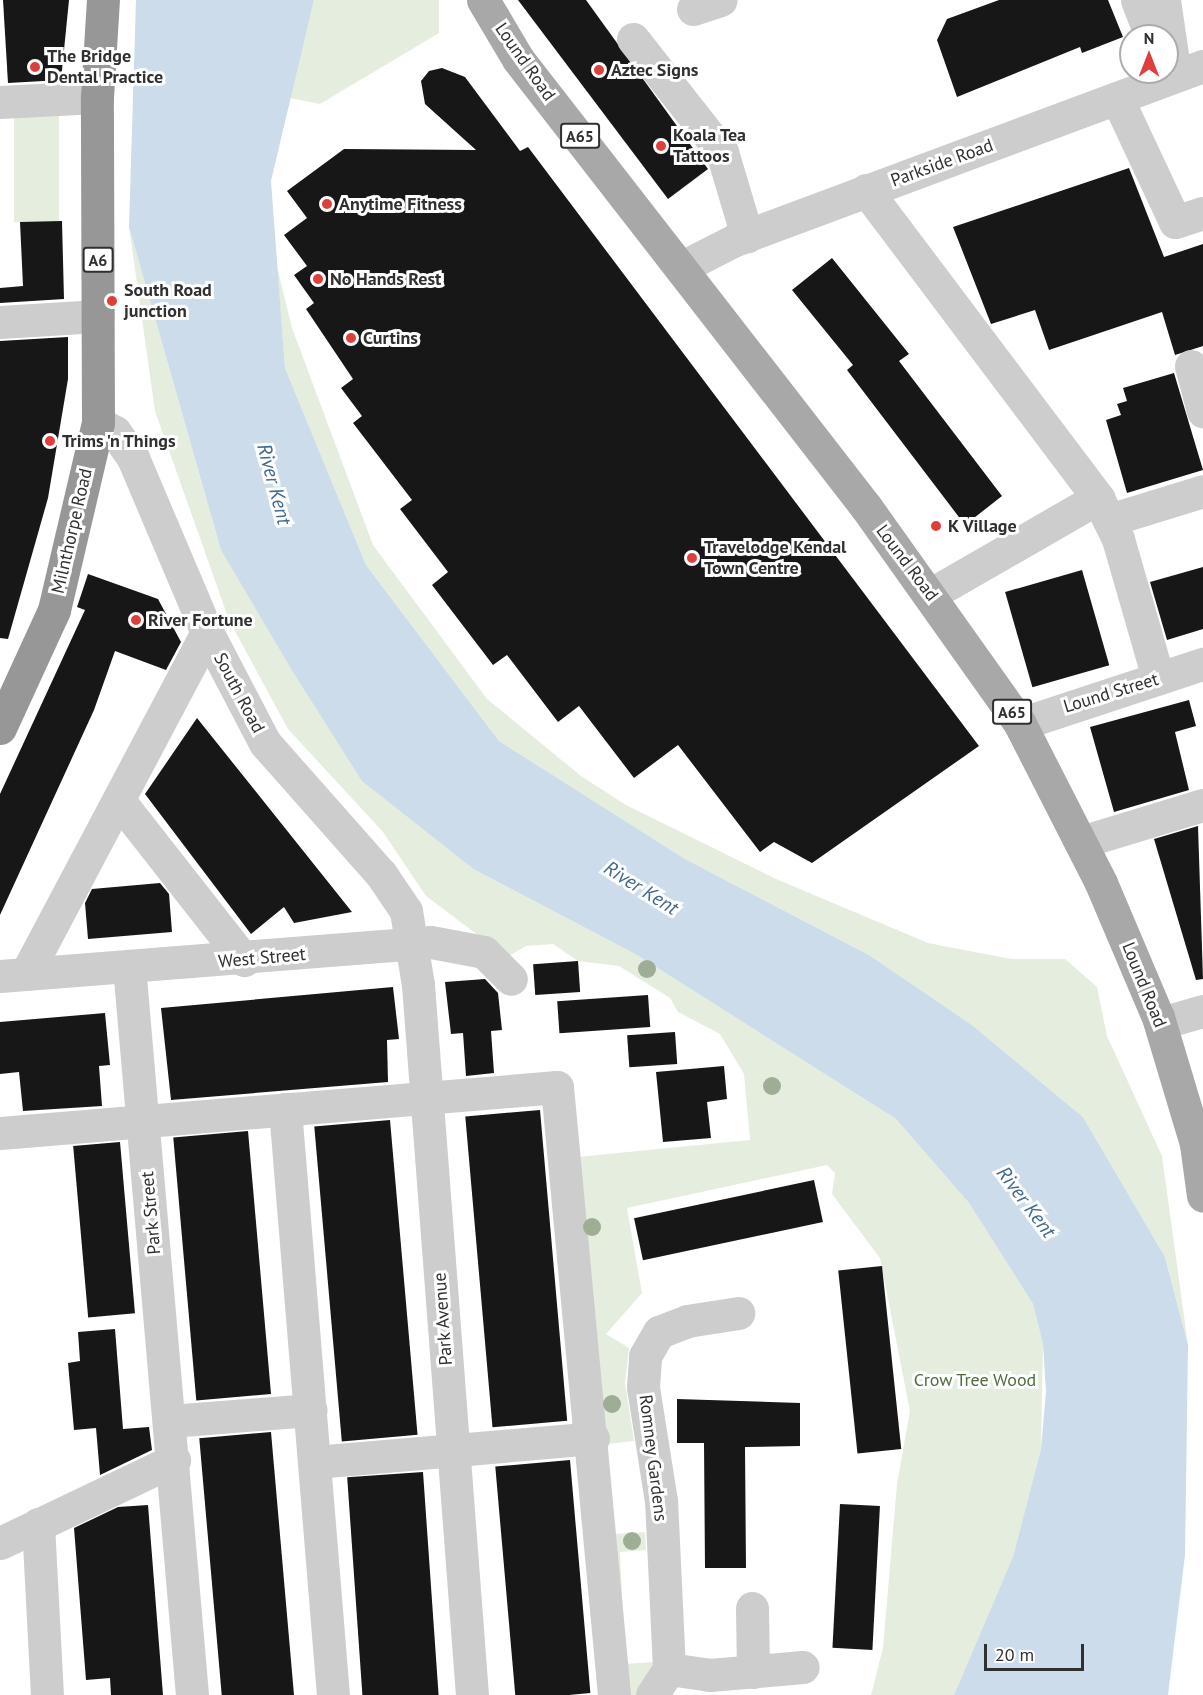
<!DOCTYPE html>
<style>
body{margin:0}
#map{position:relative;width:1203px;height:1695px;overflow:hidden;background:#fff;font-family:"PT Sans",sans-serif}
div>[style]{position:absolute}
.green>*{inset:0;background:#e5eddf;transform-origin:0 0}
.water>*{inset:0;background:#ccdceb}
.building>*{inset:0;background:#171717;transform-origin:0 0}
.minor>*{height:33px;margin:-16.5px;padding:0 16.5px;transform-origin:16.5px;border-radius:16.5px;background:#cdcdcd}
.major>*{height:33px;margin:-16.5px;padding:0 16.5px;transform-origin:16.5px;border-radius:16.5px;background:#a8a8a8}
.highway>*{height:33px;margin:-16.5px;padding:0 16.5px;transform-origin:16.5px;border-radius:16.5px;background:#979797}
.trees>*{width:18px;height:18px;margin:-9px;border-radius:50%;background:#9eae95}
.dots>*{width:16px;height:16px;translate:-50% -50%;box-sizing:border-box;border:3px solid #fff;border-radius:50%}
span{translate:-50% -50%;white-space:nowrap;text-align:center;line-height:1.15;-webkit-text-stroke:6px #fff;paint-order:stroke}
.shield-label span{padding:2px 4px;background:#fff;border:2px solid;border-radius:4px;-webkit-text-stroke-width:0}
.shield-label{font-size:16px;color:#303030;font-weight:700}
.poi-label{font-size:18px;color:#303030;font-weight:700}
.left{translate:0 -50%;text-align:left}
.street-label{font-size:18px;color:#303030}
.park-label{font-size:18px;color:#4f6b3f}
.water-label{font-size:20px;color:#406990;font-style:italic}
.north{position:absolute;left:1119px;top:24px;width:60px;height:60px;box-sizing:border-box;background:#fff;border:2px solid #acacac;border-radius:50%;rotate:0deg;font-size:16px;font-weight:700;line-height:24px;text-align:center;color:#303030}
.north::after{content:'';display:block;margin:auto;width:21px;height:27px;background:#df3f3a;clip-path:polygon(50% 0,100% 100%,50% 72%,0 100%)}
.scale{position:absolute;left:984px;top:1644px;width:100px;height:27px;box-sizing:border-box;border:3px solid #303030;border-top:0;padding-left:8px;font-size:18px;line-height:21px;white-space:nowrap;color:#303030;-webkit-text-stroke:4px #fff;paint-order:stroke}
</style>
<div id="map">
<div class="green">
<i style="clip-path:polygon(314px 0,439px 0,439px 33px,320px 104px,290px 98px)"></i>
<i style="left:14px;top:109px;width:45px;height:113px"></i>
<i style="clip-path:polygon(129px 227px,221px 550px,475px 870px,637px 955px,896px 1119px,969px 1203px,1033px 1304px,1043px 1344px,1041px 1449px,1013px 1558px,954px 1695px,871px 1695px,883px 1648px,897px 1484px,910px 1411px,880px 1258px,832px 1194px,835px 1173px,827px 1165px,627px 1208px,642px 1293px,606px 1334px,629px 1348px,625px 1383px,634px 1441px,607px 1444px,615px 1534px,645px 1532px,646px 1550px,620px 1552px,625px 1664px,654px 1662px,637px 1695px,621px 1695px,577px 1157px,750px 1140px,744px 1074px,720px 1034px,678px 1012px,670px 998px,619px 966px,578px 961px,553px 944px,526px 946px,507px 957px,426px 896px,383px 832px,288px 729px,229px 620px,155px 411px)"></i>
<i style="clip-path:polygon(277px 267px,292px 328px,373px 545px,487px 699px,581px 776px,626px 805px,776px 879px,928px 943px,1011px 959px,1065px 959px,1097px 987px,1107px 1036px,1162px 1156px,1188px 1345px,1165px 1257px,1083px 1117px,972px 1025px,869px 955px,685px 859px,499px 741px,366px 565px,285px 368px)"></i>
</div>
<div class="water">
<i style="clip-path:polygon(136px 0,314px 0,271px 181px,285px 368px,366px 565px,499px 741px,685px 859px,869px 955px,972px 1025px,1083px 1117px,1165px 1257px,1188px 1345px,1185px 1555px,1168px 1695px,954px 1695px,1013px 1557px,1041px 1449px,1046px 1391px,1043px 1344px,1033px 1304px,969px 1203px,896px 1119px,637px 955px,475px 870px,362px 781px,293px 672px,221px 550px,129px 227px)"></i>
</div>
<div class="building">
<i style="clip-path:polygon(3px 0,69px 0,61px 80px,8px 83px)"></i>
<i style="clip-path:polygon(518px 0,586px 0,708px 169px,668px 199px)"></i>
<i style="clip-path:polygon(999px 0,1108px 0,1123px 37px,1082px 53px,1080px 47px,957px 97px,937px 40px,947px 19px)"></i>
<i style="clip-path:polygon(442px 68px,465px 77px,520px 151px,528px 147px,979px 746px,812px 863px,774px 842px,760px 852px,678px 745px,634px 778px,579px 706px,558px 722px,507px 655px,493px 665px,432px 585px,448px 572px,400px 509px,412px 500px,353px 423px,362px 416px,341px 388px,353px 379px,306px 309px,314px 303px,294px 275px,307px 266px,284px 235px,307px 218px,287px 191px,344px 149px,476px 150px,425px 104px,421px 81px,429px 71px)"></i>
<i style="clip-path:polygon(1129px 168px,1164px 257px,1203px 244px,1203px 346px,1175px 355px,1162px 312px,1049px 350px,1035px 310px,991px 324px,953px 227px)"></i>
<i style="clip-path:polygon(62px 221px,64px 299px,0 303px,0 288px,23px 286px,20px 222px)"></i>
<i style="clip-path:polygon(832px 258px,909px 354px,899px 361px,1002px 496px,965px 525px,847px 370px,853px 365px,792px 290px)"></i>
<i style="clip-path:polygon(68px 337px,68px 379px,48px 498px,8px 639px,0 638px,0 341px)"></i>
<i style="clip-path:polygon(1174px 373px,1203px 470px,1127px 493px,1106px 420px,1121px 415px,1117px 404px,1127px 401px,1123px 388px)"></i>
<i style="clip-path:polygon(1203px 567px,1203px 629px,1167px 640px,1150px 582px)"></i>
<i style="left:1082px;top:570px;width:99px;height:80px;rotate:74deg"></i>
<i style="clip-path:polygon(88px 574px,158px 599px,181px 642px,166px 670px,115px 651px,94px 710px,0 915px,0 794px,85px 610px,77px 607px)"></i>
<i style="clip-path:polygon(1189px 700px,1196px 726px,1175px 732px,1189px 790px,1114px 812px,1090px 727px)"></i>
<i style="clip-path:polygon(197px 718px,352px 912px,294px 923px,284px 907px,251px 934px,145px 794px)"></i>
<i style="clip-path:polygon(1198px 826px,1203px 979px,1196px 980px,1154px 839px)"></i>
<i style="clip-path:polygon(160px 883px,169px 894px,172px 932px,88px 939px,85px 903px,92px 889px)"></i>
<i style="left:578px;top:961px;width:31px;height:45px;rotate:86deg"></i>
<i style="clip-path:polygon(485px 979px,498px 993px,502px 1030px,491px 1031px,494px 1073px,466px 1076px,463px 1033px,451px 1034px,445px 982px)"></i>
<i style="clip-path:polygon(393px 987px,399px 1039px,387px 1040px,388px 1082px,171px 1100px,161px 1008px)"></i>
<i style="left:648px;top:995px;width:32px;height:91px;rotate:86deg"></i>
<i style="clip-path:polygon(105px 1013px,110px 1065px,99px 1066px,102px 1106px,23px 1111px,19px 1072px,0 1074px,0 1022px)"></i>
<i style="left:675px;top:1032px;width:32px;height:48px;rotate:86deg"></i>
<i style="clip-path:polygon(724px 1066px,727px 1099px,707px 1102px,711px 1138px,663px 1142px,656px 1072px)"></i>
<i style="left:540px;top:1110px;width:312px;height:75px;rotate:85deg"></i>
<i style="left:390px;top:1120px;width:316px;height:76px;rotate:85deg"></i>
<i style="left:248px;top:1131px;width:264px;height:75px;rotate:85deg"></i>
<i style="left:120px;top:1142px;width:172px;height:47px;rotate:85deg"></i>
<i style="left:814px;top:1180px;width:43px;height:184px;rotate:78deg"></i>
<i style="left:882px;top:1266px;width:184px;height:44px;rotate:84deg"></i>
<i style="clip-path:polygon(115px 1329px,123px 1429px,149px 1427px,152px 1450px,100px 1475px,96px 1428px,74px 1430px,68px 1363px,80px 1361px,78px 1332px)"></i>
<i style="clip-path:polygon(677px 1399px,800px 1403px,800px 1446px,745px 1447px,746px 1568px,705px 1568px,704px 1443px,677px 1443px)"></i>
<i style="left:271px;top:1432px;width:264px;height:72px;rotate:85deg"></i>
<i style="left:570px;top:1460px;width:234px;height:75px;rotate:85deg"></i>
<i style="left:423px;top:1472px;width:224px;height:76px;rotate:86deg"></i>
<i style="left:840px;top:1504px;width:40px;height:144px;rotate:3deg"></i>
<i style="clip-path:polygon(148px 1505px,163px 1695px,111px 1695px,110px 1678px,86px 1680px,74px 1528px,118px 1507px)"></i>
</div>
<div class="minor">
<i style="left:1137px;top:0;width:39px;rotate:69deg"></i>
<i style="left:1164px;top:0;width:76px;rotate:81.7deg"></i>
<i style="left:693px;top:9px;width:29px;rotate:-18deg"></i>
<i style="left:633px;top:39px;width:144px;rotate:51.8deg"></i>
<i style="left:722px;top:152px;width:88px;rotate:73.4deg"></i>
<i style="left:1117px;top:98px;width:137px;rotate:64.9deg"></i>
<i style="left:1175px;top:222px;width:29px;rotate:-18deg"></i>
<i style="left:0;top:102px;width:97px;rotate:-3deg"></i>
<i style="left:866px;top:190px;width:386px;rotate:53deg"></i>
<i style="left:1098px;top:498px;width:46px;rotate:64deg"></i>
<i style="left:1118px;top:539px;width:145px;rotate:73.9deg"></i>
<i style="left:684px;top:266px;width:57px;rotate:-27deg"></i>
<i style="left:735px;top:240px;width:499px;rotate:-20.4deg"></i>
<i style="left:0;top:322px;width:98px;rotate:-3.5deg"></i>
<i style="left:1191px;top:366px;width:47px;rotate:75.1deg"></i>
<i style="left:98px;top:423px;width:19px;rotate:28deg"></i>
<i style="left:115px;top:432px;width:32px;rotate:55deg"></i>
<i style="left:133px;top:458px;width:189px;rotate:67deg"></i>
<i style="left:207px;top:632px;width:125px;rotate:62.4deg"></i>
<i style="left:265px;top:743px;width:175px;rotate:48.5deg"></i>
<i style="left:381px;top:874px;width:45px;rotate:56deg"></i>
<i style="left:406px;top:911px;width:75px;rotate:80.8deg"></i>
<i style="left:418px;top:985px;width:712px;rotate:85.65deg"></i>
<i style="left:1109px;top:520px;width:98px;rotate:-17.1deg"></i>
<i style="left:931px;top:594px;width:193px;rotate:-29.9deg"></i>
<i style="left:1020px;top:724px;width:193px;rotate:-18.2deg"></i>
<i style="left:120px;top:802px;width:201px;rotate:51.9deg"></i>
<i style="left:1081px;top:842px;width:127px;rotate:-16.9deg"></i>
<i style="left:129px;top:966px;width:732px;rotate:85.06deg"></i>
<i style="left:26px;top:974px;width:387px;rotate:-62.1deg"></i>
<i style="left:0;top:976px;width:432px;rotate:-4.5deg"></i>
<i style="left:431px;top:942px;width:54px;rotate:10.7deg"></i>
<i style="left:484px;top:952px;width:38px;rotate:45deg"></i>
<i style="left:1161px;top:1023px;width:44px;rotate:-15.9deg"></i>
<i style="left:285px;top:1109px;width:588px;rotate:85.32deg"></i>
<i style="left:0;top:1133px;width:559px;rotate:-4.72deg"></i>
<i style="left:557px;top:1087px;width:611px;rotate:84.64deg"></i>
<i style="left:170px;top:1421px;width:141px;rotate:-4.5deg"></i>
<i style="left:315px;top:1462px;width:279px;rotate:-4.9deg"></i>
<i style="left:38px;top:1524px;width:171px;rotate:87deg"></i>
<i style="left:0;top:1543px;width:193px;rotate:-25.5deg"></i>
<i style="left:752px;top:1608px;width:64px;rotate:89.1deg"></i>
<i style="left:669px;top:1669px;width:41px;rotate:8.3deg"></i>
<i style="left:710px;top:1675px;width:93px;rotate:-4.9deg"></i>
<i style="left:652px;top:1695px;width:31px;rotate:-57deg"></i>
<i style="left:669px;top:1669px;width:168px;rotate:-92.7deg"></i>
<i style="left:661px;top:1501px;width:115px;rotate:-99deg"></i>
<i style="left:643px;top:1387px;width:31px;rotate:-86deg"></i>
<i style="left:645px;top:1356px;width:28px;rotate:-60deg"></i>
<i style="left:659px;top:1332px;width:30px;rotate:-21deg"></i>
<i style="left:687px;top:1321px;width:52px;rotate:-8.9deg"></i>
</div>
<div class="major">
<i style="left:483px;top:0;width:69px;rotate:59.3deg"></i>
<i style="left:518px;top:59px;width:567px;rotate:52.16deg"></i>
<i style="left:866px;top:507px;width:266px;rotate:54.6deg"></i>
<i style="left:1020px;top:724px;width:178px;rotate:63deg"></i>
<i style="left:1101px;top:883px;width:146px;rotate:67deg"></i>
<i style="left:1158px;top:1017px;width:133px;rotate:73.3deg"></i>
<i style="left:1196px;top:1144px;width:52px;rotate:82.3deg"></i>
</div>
<div class="highway">
<i style="left:0;top:728px;width:130px;rotate:-65.4deg"></i>
<i style="left:54px;top:610px;width:192px;rotate:-76.8deg"></i>
<i style="left:98px;top:423px;width:326px;rotate:-90.2deg"></i>
<i style="left:97px;top:97px;width:97px;rotate:-86.5deg"></i>
</div>
<div class="trees">
<i style="left:647px;top:969px"></i>
<i style="left:772px;top:1086px"></i>
<i style="left:592px;top:1227px"></i>
<i style="left:612px;top:1404px"></i>
<i style="left:632px;top:1541px"></i>
</div>
<div class="dots">
<i style="left:35px;top:67px;background:#df3f3a"></i>
<i style="left:599px;top:70px;background:#df3f3a"></i>
<i style="left:661px;top:146px;background:#df3f3a"></i>
<i style="left:327px;top:204px;background:#df3f3a"></i>
<i style="left:318px;top:279px;background:#df3f3a"></i>
<i style="left:112px;top:301px;background:#df3f3a"></i>
<i style="left:351px;top:338px;background:#df3f3a"></i>
<i style="left:50px;top:441px;background:#df3f3a"></i>
<i style="left:936px;top:526px;background:#df3f3a"></i>
<i style="left:692px;top:558px;background:#df3f3a"></i>
<i style="left:136px;top:620px;background:#df3f3a"></i>
</div>
<div class="shield-label">
<span style="left:580px;top:136px">A65</span>
<span style="left:98px;top:260px">A6</span>
<span style="left:1012px;top:712px">A65</span>
</div>
<div class="poi-label">
<span class="left" style="left:47px;top:67px">The Bridge<br>Dental Practice</span>
<span class="left" style="left:611px;top:70px">Aztec Signs</span>
<span class="left" style="left:673px;top:146px">Koala Tea<br>Tattoos</span>
<span class="left" style="left:339px;top:204px">Anytime Fitness</span>
<span class="left" style="left:330px;top:279px">No Hands Rest</span>
<span class="left" style="left:124px;top:301px">South Road<br>junction</span>
<span class="left" style="left:363px;top:338px">Curtins</span>
<span class="left" style="left:62px;top:441px">Trims 'n Things</span>
<span class="left" style="left:948px;top:526px">K Village</span>
<span class="left" style="left:704px;top:558px">Travelodge Kendal<br>Town Centre</span>
<span class="left" style="left:148px;top:620px">River Fortune</span>
</div>
<div class="street-label">
<span style="left:525px;top:62px;rotate:55deg">Lound Road</span>
<span style="left:942px;top:163px;rotate:-20deg">Parkside Road</span>
<span style="left:72px;top:531px;rotate:-77deg">Milnthorpe Road</span>
<span style="left:907px;top:563px;rotate:53deg">Lound Road</span>
<span style="left:239px;top:693px;rotate:62deg">South Road</span>
<span style="left:1111px;top:693px;rotate:-17deg">Lound Street</span>
<span style="left:262px;top:958px;rotate:-5deg">West Street</span>
<span style="left:1144px;top:985px;rotate:68deg">Lound Road</span>
<span style="left:151px;top:1213px;rotate:-95deg">Park Street</span>
<span style="left:443px;top:1319px;rotate:-94deg">Park Avenue</span>
<span style="left:653px;top:1458px;rotate:83deg">Romney Gardens</span>
</div>
<div class="park-label">
<span style="left:975px;top:1380px">Crow Tree Wood</span>
</div>
<div class="water-label">
<span style="left:274px;top:484px;rotate:75deg">River Kent</span>
<span style="left:641px;top:888px;rotate:32deg">River Kent</span>
<span style="left:1026px;top:1202px;rotate:53deg">River Kent</span>
</div>
<div class="north">N</div>
<div class="scale">20 m</div>
</div>
